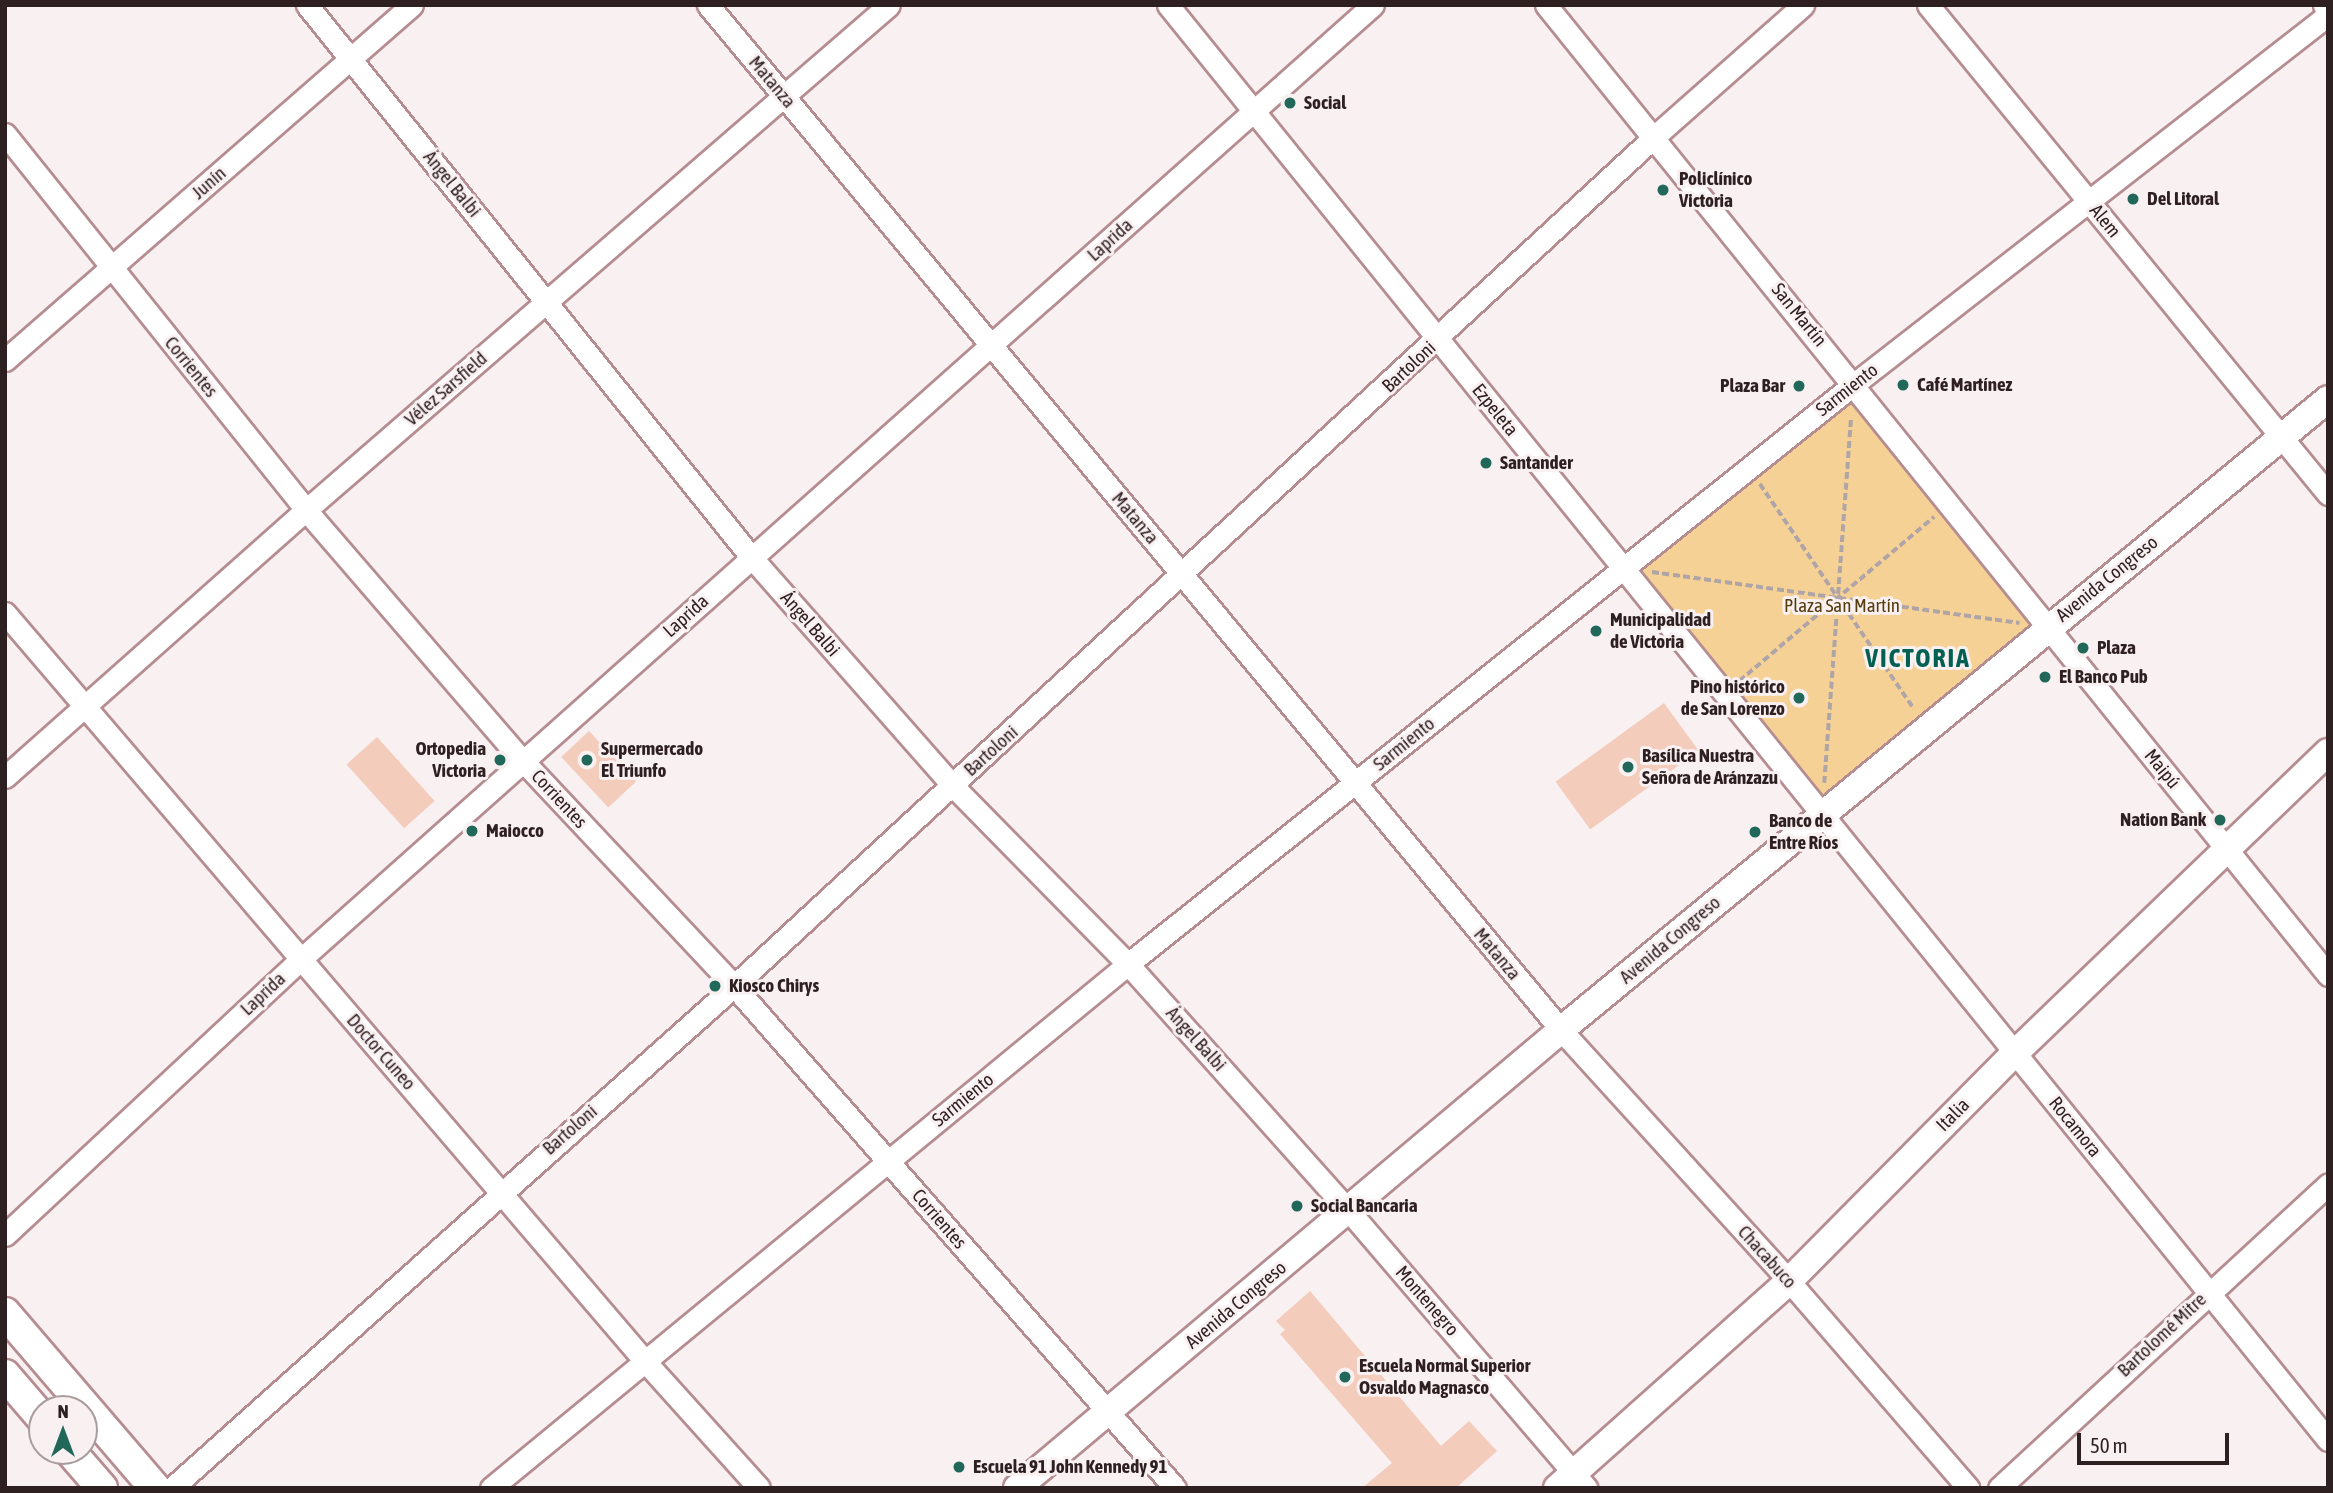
<!DOCTYPE html>
<meta charset="utf-8">
<style>
body{margin:0}
#map{position:relative;width:2333px;height:1493px;overflow:hidden;background:#f9f0f1;font-family:"Asap Condensed",sans-serif}
div>[style]{position:absolute}
.green>*{inset:0;background:#f6d196;transform-origin:0 0}
.building>*{inset:0;background:#f3ccbb;transform-origin:0 0}
.path>*{height:3.5px;margin-top:-1.75px;transform-origin:0;background:repeating-linear-gradient(90deg,#b0a5a6 0 7px,transparent 0 10.5px)}
.roads{filter:drop-shadow(2px 0 #b58d91) drop-shadow(-2px 0 #b58d91) drop-shadow(0 2px #b58d91) drop-shadow(0 -2px #b58d91)}
.minor>*{height:21px;margin:-10.5px;padding:0 10.5px;transform-origin:10.5px;border-radius:10.5px;background:#fff}
.tertiary>*{height:26px;margin:-13px;padding:0 13px;transform-origin:13px;border-radius:13px;background:#fff}
.secondary>*{height:30px;margin:-15px;padding:0 15px;transform-origin:15px;border-radius:15px;background:#fff}
.dots>*{width:19px;height:19px;translate:-50% -50%;box-sizing:border-box;border:4px solid #f9f0f1;border-radius:50%}
span{translate:-50% -50%;white-space:nowrap;text-align:center;line-height:1.15;-webkit-text-stroke:6px #f9f0f1;paint-order:stroke}
.street-label{font-size:19px;color:#2e1f20}
.poi-label{font-size:19px;color:#2e1f20;font-weight:700}
.left{translate:0 -50%;text-align:left}
.right{translate:-100% -50%;text-align:right}
.park-label{font-size:19px;color:#553c0d}
.district-label{font-size:26px;color:#006052;font-weight:700;letter-spacing:2px}
.frame{position:absolute;inset:0;border:7px solid #2e1f20;pointer-events:none}
.north{position:absolute;left:28px;top:1395px;width:70px;height:70px;box-sizing:border-box;background:#f9f0f1;border:2px solid #a89c9d;border-radius:50%;rotate:0deg;font-size:19px;font-weight:700;line-height:28px;text-align:center;color:#2e1f20}
.north::after{content:'';display:block;margin:auto;width:24px;height:32px;background:#21675a;clip-path:polygon(50% 0,100% 100%,50% 72%,0 100%)}
.scale{position:absolute;left:2077px;top:1433px;width:152px;height:32px;box-sizing:border-box;border:4px solid #2e1f20;border-top:0;padding-left:9px;font-size:21px;line-height:24px;white-space:nowrap;color:#2e1f20;-webkit-text-stroke:5px #f9f0f1;paint-order:stroke}
</style>
<div id="map">
<div class="green">
<i style="left:1854px;top:384px;width:312px;height:295px;rotate:51deg"></i>
</div>
<div class="building">
<i style="left:1664px;top:703px;width:59px;height:134px;rotate:54deg"></i>
<i style="left:589px;top:731px;width:69px;height:38px;rotate:47deg"></i>
<i style="left:377px;top:737px;width:86px;height:41px;rotate:48deg"></i>
<i style="clip-path:polygon(1310px 1291px,1441px 1446px,1469px 1421px,1497px 1451px,1456px 1488px,1362px 1488px,1392px 1463px,1280px 1334px,1285px 1330px,1276px 1321px)"></i>
</div>
<div class="path">
<i style="left:1760px;top:484px;width:273px;rotate:55.6deg"></i>
<i style="left:1652px;top:572px;width:371px;rotate:7.9deg"></i>
<i style="left:1739px;top:681px;width:255px;rotate:-40.1deg"></i>
<i style="left:1824px;top:783px;width:366px;rotate:-85.8deg"></i>
</div>
<div class="roads">
<div class="minor">
<i style="left:307px;top:5px;width:710px;rotate:51.18deg"></i>
<i style="left:752px;top:558px;width:304px;rotate:48.6deg"></i>
<i style="left:953px;top:786px;width:250px;rotate:45.5deg"></i>
<i style="left:1128px;top:964px;width:331px;rotate:48.2deg"></i>
<i style="left:1349px;top:1211px;width:365px;rotate:49.4deg"></i>
<i style="left:708px;top:5px;width:1334px;rotate:50.23deg"></i>
<i style="left:1561px;top:1030px;width:339px;rotate:47.7deg"></i>
<i style="left:1789px;top:1281px;width:274px;rotate:49.1deg"></i>
<i style="left:1168px;top:5px;width:1845px;rotate:51.05deg"></i>
<i style="left:1546px;top:5px;width:1246px;rotate:51.12deg"></i>
<i style="left:1928px;top:5px;width:632px;rotate:50.72deg"></i>
<i style="left:5px;top:134px;width:482px;rotate:51.3deg"></i>
<i style="left:306px;top:510px;width:332px;rotate:49.2deg"></i>
<i style="left:523px;top:761px;width:308px;rotate:46.8deg"></i>
<i style="left:734px;top:986px;width:668px;rotate:48.7deg"></i>
<i style="left:5px;top:360px;width:540px;rotate:-41.1deg"></i>
<i style="left:5px;top:613px;width:982px;rotate:49.46deg"></i>
<i style="left:643px;top:1359px;width:173px;rotate:48deg"></i>
<i style="left:5px;top:777px;width:402px;rotate:-41.6deg"></i>
<i style="left:306px;top:510px;width:771px;rotate:-40.9deg"></i>
<i style="left:5px;top:1235px;width:405px;rotate:-43deg"></i>
<i style="left:301px;top:959px;width:1435px;rotate:-41.67deg"></i>
<i style="left:172px;top:1488px;width:754px;rotate:-41.77deg"></i>
<i style="left:734px;top:986px;width:1252px;rotate:-42.7deg"></i>
<i style="left:1654px;top:137px;width:199px;rotate:-41.5deg"></i>
<i style="left:491px;top:1488px;width:825px;rotate:-39.44deg"></i>
<i style="left:1128px;top:964px;width:929px;rotate:-38.62deg"></i>
<i style="left:1854px;top:384px;width:601px;rotate:-37.9deg"></i>
<i style="left:1999px;top:1488px;width:448px;rotate:-42.7deg"></i>
</div>
<div class="tertiary">
<i style="left:2327px;top:5px;width:1px;rotate:45deg"></i>
<i style="left:1017px;top:1488px;width:711px;rotate:-40.09deg"></i>
<i style="left:1561px;top:1030px;width:993px;rotate:-39.44deg"></i>
<i style="left:1557px;top:1488px;width:311px;rotate:-41.7deg"></i>
<i style="left:1789px;top:1281px;width:321px;rotate:-45.3deg"></i>
<i style="left:2015px;top:1053px;width:434px;rotate:-43.9deg"></i>
</div>
<div class="secondary">
<i style="left:5px;top:1313px;width:230px;rotate:49.4deg"></i>
<i style="left:5px;top:1375px;width:57px;rotate:49.3deg"></i>
<i style="left:70px;top:1451px;width:49px;rotate:49.1deg"></i>
</div>
</div>
<div class="dots">
<i style="left:1290px;top:103px;background:#21675a"></i>
<i style="left:1663px;top:190px;background:#21675a"></i>
<i style="left:2133px;top:199px;background:#21675a"></i>
<i style="left:1903px;top:385px;background:#21675a"></i>
<i style="left:1799px;top:386px;background:#21675a"></i>
<i style="left:1486px;top:463px;background:#21675a"></i>
<i style="left:1596px;top:631px;background:#21675a"></i>
<i style="left:2083px;top:648px;background:#21675a"></i>
<i style="left:2045px;top:677px;background:#21675a"></i>
<i style="left:1799px;top:698px;background:#21675a"></i>
<i style="left:500px;top:760px;background:#21675a"></i>
<i style="left:587px;top:760px;background:#21675a"></i>
<i style="left:1628px;top:767px;background:#21675a"></i>
<i style="left:2220px;top:820px;background:#21675a"></i>
<i style="left:472px;top:831px;background:#21675a"></i>
<i style="left:1755px;top:832px;background:#21675a"></i>
<i style="left:715px;top:986px;background:#21675a"></i>
<i style="left:1297px;top:1206px;background:#21675a"></i>
<i style="left:1345px;top:1377px;background:#21675a"></i>
<i style="left:959px;top:1467px;background:#21675a"></i>
</div>
<div class="street-label">
<span style="left:772px;top:82px;rotate:50deg">Matanza</span>
<span style="left:209px;top:183px;rotate:-41deg">Junín</span>
<span style="left:452px;top:184px;rotate:51deg">Ángel Balbi</span>
<span style="left:2105px;top:221px;rotate:51deg">Alem</span>
<span style="left:1110px;top:240px;rotate:-42deg">Laprida</span>
<span style="left:1799px;top:315px;rotate:51deg">San Martín</span>
<span style="left:191px;top:367px;rotate:51deg">Corrientes</span>
<span style="left:1409px;top:367px;rotate:-43deg">Bartoloni</span>
<span style="left:446px;top:389px;rotate:-41deg">Vélez Sarsfield</span>
<span style="left:1847px;top:390px;rotate:-38deg">Sarmiento</span>
<span style="left:1495px;top:410px;rotate:51deg">Ezpeleta</span>
<span style="left:1135px;top:518px;rotate:50deg">Matanza</span>
<span style="left:2107px;top:579px;rotate:-39deg">Avenida Congreso</span>
<span style="left:686px;top:616px;rotate:-42deg">Laprida</span>
<span style="left:810px;top:624px;rotate:49deg">Ángel Balbi</span>
<span style="left:1404px;top:744px;rotate:-39deg">Sarmiento</span>
<span style="left:991px;top:751px;rotate:-42deg">Bartoloni</span>
<span style="left:2162px;top:769px;rotate:51deg">Maipú</span>
<span style="left:559px;top:799px;rotate:47deg">Corrientes</span>
<span style="left:1670px;top:940px;rotate:-40deg">Avenida Congreso</span>
<span style="left:1497px;top:954px;rotate:50deg">Matanza</span>
<span style="left:263px;top:994px;rotate:-43deg">Laprida</span>
<span style="left:1196px;top:1039px;rotate:48deg">Ángel Balbi</span>
<span style="left:381px;top:1052px;rotate:49deg">Doctor Cuneo</span>
<span style="left:963px;top:1100px;rotate:-39deg">Sarmiento</span>
<span style="left:1953px;top:1115px;rotate:-45deg">Italia</span>
<span style="left:2075px;top:1127px;rotate:51deg">Rocamora</span>
<span style="left:570px;top:1130px;rotate:-41deg">Bartoloni</span>
<span style="left:939px;top:1219px;rotate:49deg">Corrientes</span>
<span style="left:1767px;top:1257px;rotate:48deg">Chacabuco</span>
<span style="left:1427px;top:1301px;rotate:49deg">Montenegro</span>
<span style="left:1236px;top:1305px;rotate:-40deg">Avenida Congreso</span>
<span style="left:2162px;top:1335px;rotate:-43deg">Bartolomé Mitre</span>
</div>
<div class="poi-label">
<span class="left" style="left:1304px;top:103px">Social</span>
<span class="left" style="left:1679px;top:190px">Policlínico<br>Victoria</span>
<span class="left" style="left:2147px;top:199px">Del Litoral</span>
<span class="left" style="left:1917px;top:385px">Café Martínez</span>
<span class="right" style="left:1785px;top:386px">Plaza Bar</span>
<span class="left" style="left:1500px;top:463px">Santander</span>
<span class="left" style="left:1610px;top:631px">Municipalidad<br>de Victoria</span>
<span class="left" style="left:2097px;top:648px">Plaza</span>
<span class="left" style="left:2059px;top:677px">El Banco Pub</span>
<span class="right" style="left:1785px;top:698px">Pino histórico<br>de San Lorenzo</span>
<span class="right" style="left:486px;top:760px">Ortopedia<br>Victoria</span>
<span class="left" style="left:601px;top:760px">Supermercado<br>El Triunfo</span>
<span class="left" style="left:1642px;top:767px">Basílica Nuestra<br>Señora de Aránzazu</span>
<span class="right" style="left:2206px;top:820px">Nation Bank</span>
<span class="left" style="left:1769px;top:832px">Banco de<br>Entre Ríos</span>
<span class="left" style="left:486px;top:831px">Maiocco</span>
<span class="left" style="left:729px;top:986px">Kiosco Chirys</span>
<span class="left" style="left:1311px;top:1206px">Social Bancaria</span>
<span class="left" style="left:1359px;top:1377px">Escuela Normal Superior<br>Osvaldo Magnasco</span>
<span class="left" style="left:973px;top:1467px">Escuela 91 John Kennedy 91</span>
</div>
<div class="park-label">
<span style="left:1842px;top:606px">Plaza San Martín</span>
</div>
<div class="district-label">
<span style="left:1918px;top:659px">VICTORIA</span>
</div>
<div class="frame"></div>
<div class="north">N</div>
<div class="scale">50 m</div>
</div>
